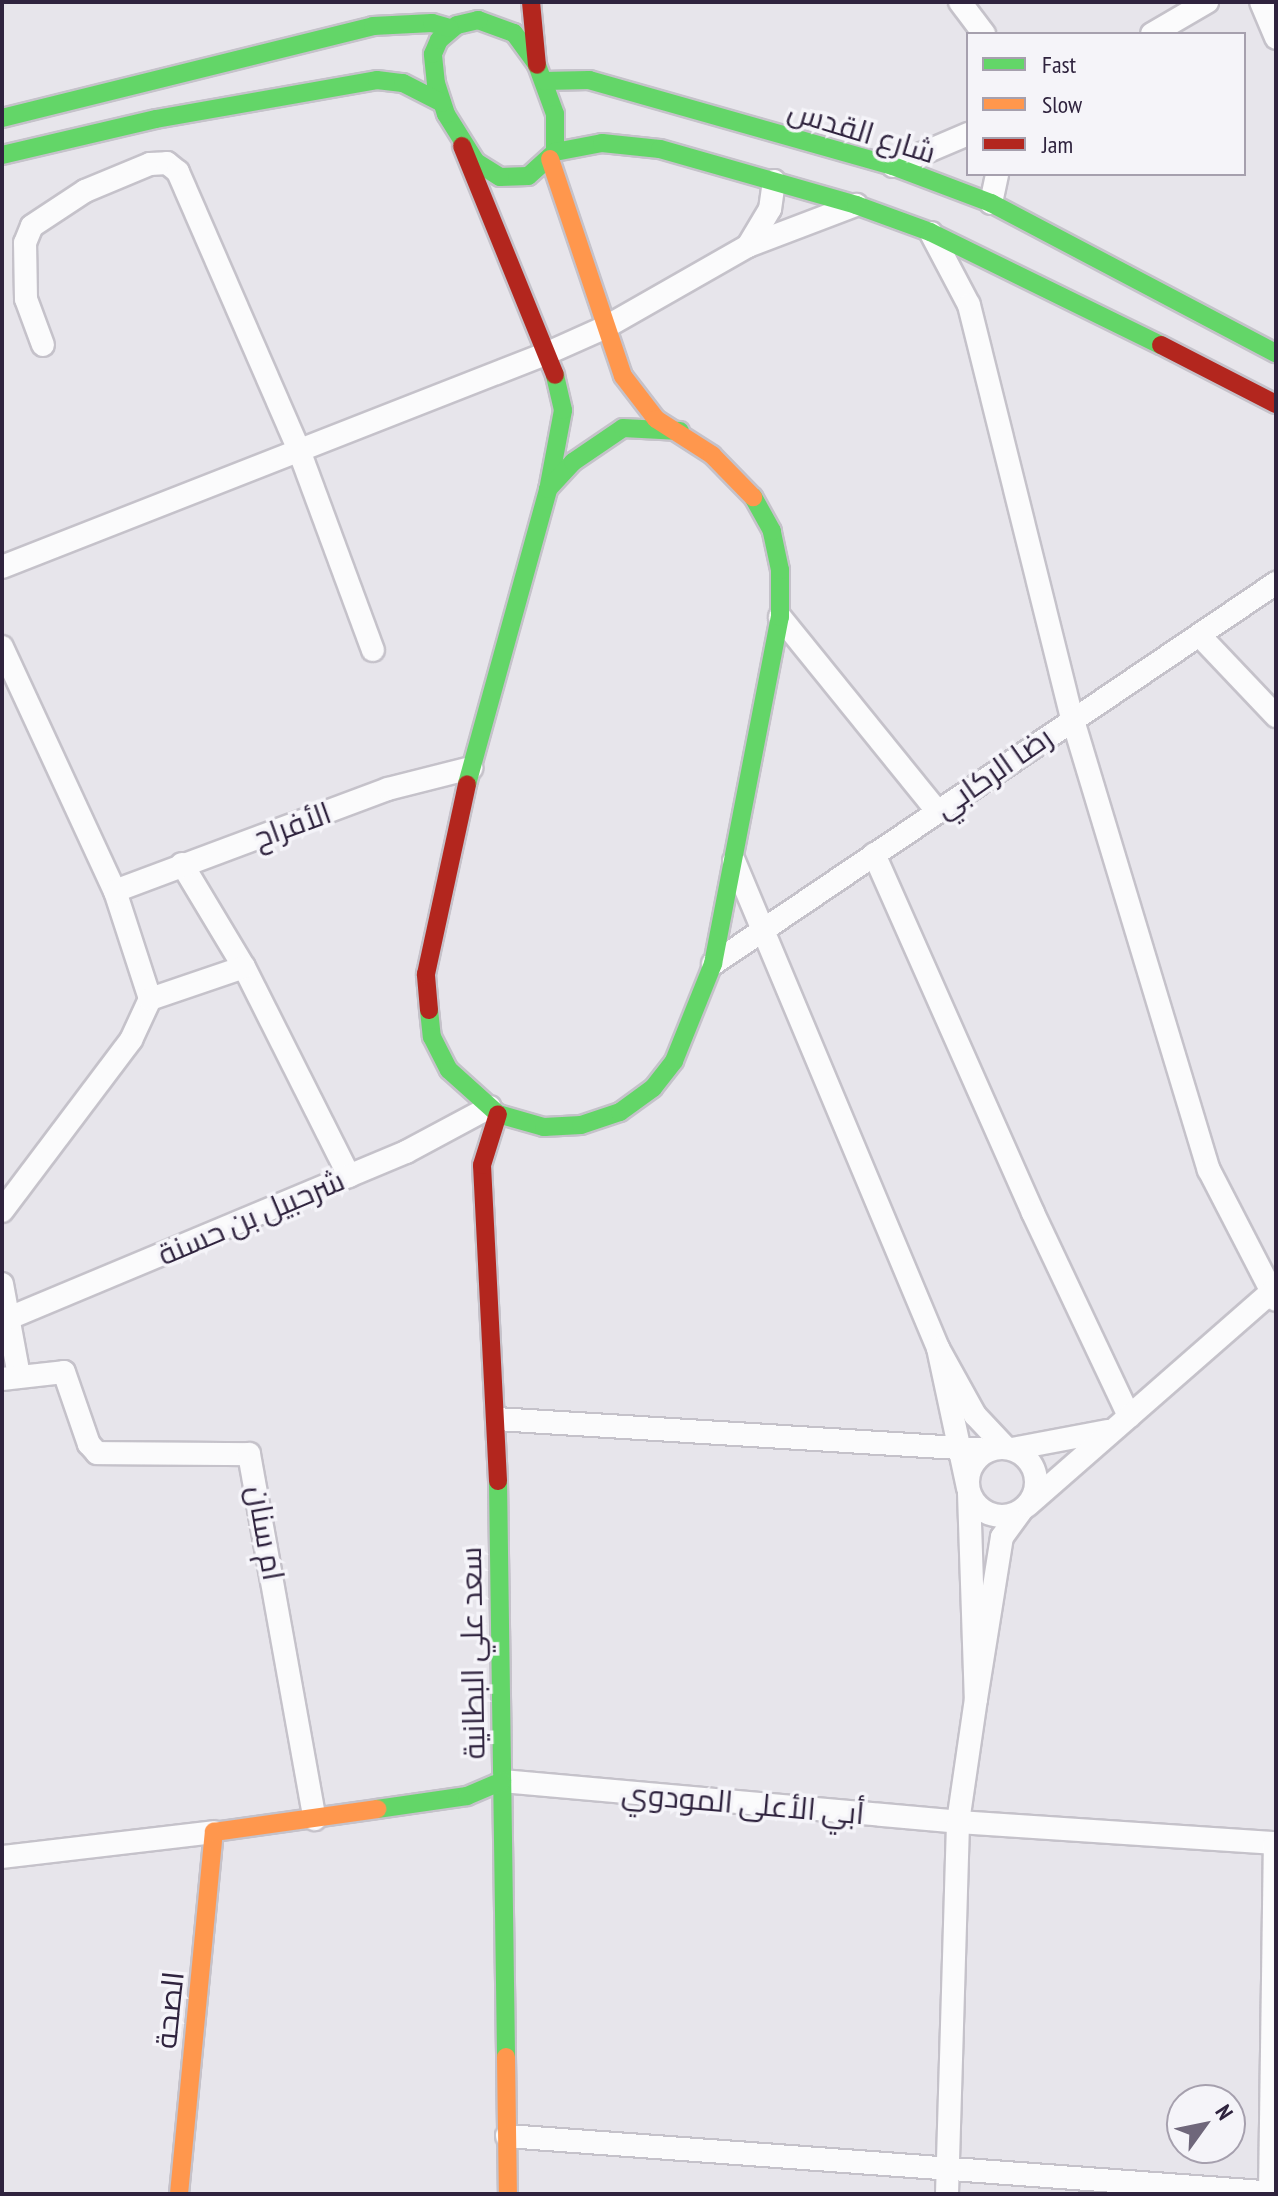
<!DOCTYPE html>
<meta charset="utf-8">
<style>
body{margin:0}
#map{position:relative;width:1278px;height:2196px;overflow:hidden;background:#e7e5eb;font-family:"PT Sans Narrow",Cairo,sans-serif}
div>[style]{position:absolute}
.roads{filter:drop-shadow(2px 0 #c5c2ca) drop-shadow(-2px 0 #c5c2ca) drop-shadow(0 2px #c5c2ca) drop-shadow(0 -2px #c5c2ca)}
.street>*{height:22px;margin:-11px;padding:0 11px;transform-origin:11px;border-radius:11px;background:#fbfbfc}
.street>.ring{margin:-11px;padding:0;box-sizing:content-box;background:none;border:22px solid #fbfbfc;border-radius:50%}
.fast>*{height:18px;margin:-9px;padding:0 9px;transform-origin:9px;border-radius:9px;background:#63d668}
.slow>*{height:18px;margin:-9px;padding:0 9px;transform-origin:9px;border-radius:9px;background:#ff974d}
.jam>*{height:18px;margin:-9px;padding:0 9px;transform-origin:9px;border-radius:9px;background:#b3261e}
span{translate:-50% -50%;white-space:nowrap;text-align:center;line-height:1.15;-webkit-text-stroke:7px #f5f4f9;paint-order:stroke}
.street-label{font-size:30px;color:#2f233e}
.frame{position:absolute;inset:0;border:4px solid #2f233e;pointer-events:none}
.legend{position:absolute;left:966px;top:32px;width:280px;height:144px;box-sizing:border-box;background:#f5f4f9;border:2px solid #a6a0ae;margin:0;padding:10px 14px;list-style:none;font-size:24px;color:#2f233e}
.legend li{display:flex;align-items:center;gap:16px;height:40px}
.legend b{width:40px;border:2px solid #a6a0ae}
.north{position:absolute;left:1166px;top:2084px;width:80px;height:80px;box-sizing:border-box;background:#f5f4f9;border:2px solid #a6a0ae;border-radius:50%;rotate:57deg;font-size:22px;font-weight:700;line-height:32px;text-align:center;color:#2f233e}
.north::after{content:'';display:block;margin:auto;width:28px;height:36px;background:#6f677b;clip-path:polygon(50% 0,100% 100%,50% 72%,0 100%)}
</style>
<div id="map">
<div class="roads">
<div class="street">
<i style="left:960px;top:2px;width:40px;rotate:53deg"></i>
<i style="left:1261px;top:2px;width:39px;rotate:67deg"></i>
<i style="left:1152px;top:34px;width:64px;rotate:-30.2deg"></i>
<i style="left:893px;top:166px;width:82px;rotate:-23.1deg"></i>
<i style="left:774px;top:181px;width:28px;rotate:98deg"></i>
<i style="left:770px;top:209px;width:43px;rotate:120.7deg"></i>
<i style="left:748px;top:246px;width:116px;rotate:-20.8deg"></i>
<i style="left:991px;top:203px;width:30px;rotate:-78deg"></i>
<i style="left:931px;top:233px;width:81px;rotate:62.2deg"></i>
<i style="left:969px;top:305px;width:425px;rotate:76deg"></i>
<i style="left:1072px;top:717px;width:473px;rotate:73.2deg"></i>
<i style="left:1209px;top:1170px;width:146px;rotate:62.7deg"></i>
<i style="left:43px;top:345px;width:49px;rotate:-110.3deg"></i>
<i style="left:26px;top:299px;width:56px;rotate:-91deg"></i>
<i style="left:25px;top:243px;width:18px;rotate:-68deg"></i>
<i style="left:32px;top:226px;width:64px;rotate:-33.4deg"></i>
<i style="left:85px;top:191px;width:70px;rotate:-22.6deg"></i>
<i style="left:150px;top:164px;width:17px;rotate:-3deg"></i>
<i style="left:167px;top:163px;width:14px;rotate:39deg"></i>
<i style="left:178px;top:172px;width:306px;rotate:66.5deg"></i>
<i style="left:300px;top:453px;width:210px;rotate:69.7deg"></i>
<i style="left:2px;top:567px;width:589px;rotate:-21.42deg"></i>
<i style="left:550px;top:352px;width:61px;rotate:-24.1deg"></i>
<i style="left:606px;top:327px;width:163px;rotate:-29.7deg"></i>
<i style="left:780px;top:617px;width:250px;rotate:51deg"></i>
<i style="left:1201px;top:637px;width:109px;rotate:46.5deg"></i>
<i style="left:2px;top:647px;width:269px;rotate:65.2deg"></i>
<i style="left:115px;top:891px;width:114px;rotate:72deg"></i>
<i style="left:150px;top:999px;width:45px;rotate:114.9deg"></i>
<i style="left:131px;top:1040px;width:214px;rotate:127deg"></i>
<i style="left:874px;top:854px;width:393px;rotate:66.1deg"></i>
<i style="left:1033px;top:1213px;width:225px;rotate:64.7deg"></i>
<i style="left:734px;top:861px;width:528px;rotate:67.27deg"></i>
<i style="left:182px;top:864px;width:120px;rotate:59deg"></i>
<i style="left:244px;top:967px;width:234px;rotate:63.3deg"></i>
<i style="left:115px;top:891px;width:291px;rotate:-20.5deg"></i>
<i style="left:388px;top:789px;width:86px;rotate:-14.2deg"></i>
<i style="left:713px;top:964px;width:680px;rotate:-34.09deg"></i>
<i style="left:150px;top:999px;width:99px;rotate:-18.8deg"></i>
<i style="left:2px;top:1284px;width:94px;rotate:79.5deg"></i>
<i style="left:9px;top:1318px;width:430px;rotate:-22.7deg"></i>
<i style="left:406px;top:1152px;width:95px;rotate:-28.2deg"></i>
<i style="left:2px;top:1379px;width:62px;rotate:-6.4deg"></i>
<i style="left:64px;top:1372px;width:76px;rotate:70.9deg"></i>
<i style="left:89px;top:1444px;width:12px;rotate:48deg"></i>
<i style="left:97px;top:1453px;width:152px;rotate:0.4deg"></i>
<i style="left:249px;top:1454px;width:371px;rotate:79.8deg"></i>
<i style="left:497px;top:1419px;width:493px;rotate:3.6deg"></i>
<i class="ring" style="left:968px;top:1448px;width:46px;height:46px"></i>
<i style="left:1012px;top:1449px;width:97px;rotate:-10.7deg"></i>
<i style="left:968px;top:1488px;width:143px;rotate:-102.1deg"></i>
<i style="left:938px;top:1348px;width:77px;rotate:61.1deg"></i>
<i style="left:975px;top:1415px;width:45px;rotate:46.8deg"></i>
<i style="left:969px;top:1493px;width:206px;rotate:88.1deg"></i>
<i style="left:976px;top:1699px;width:164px;rotate:-80.9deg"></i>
<i style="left:1002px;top:1537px;width:31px;rotate:-54deg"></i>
<i style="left:1028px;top:1505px;width:330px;rotate:-41.2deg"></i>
<i style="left:502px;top:1781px;width:458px;rotate:5.1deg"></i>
<i style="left:958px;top:1822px;width:319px;rotate:3.8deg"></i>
<i style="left:2px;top:1857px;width:213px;rotate:-6.7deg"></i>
<i style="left:507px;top:2136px;width:771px;rotate:4.24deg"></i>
<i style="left:947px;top:2194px;width:372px;rotate:-88.3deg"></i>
<i style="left:958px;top:1822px;width:124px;rotate:-81.7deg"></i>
<i style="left:1270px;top:2194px;width:351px;rotate:-89.2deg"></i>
</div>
<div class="fast">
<i style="left:478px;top:20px;width:38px;rotate:20deg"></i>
<i style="left:514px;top:33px;width:39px;rotate:54deg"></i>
<i style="left:537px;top:65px;width:52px;rotate:69.8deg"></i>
<i style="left:555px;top:114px;width:38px;rotate:90deg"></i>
<i style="left:555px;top:152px;width:36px;rotate:138deg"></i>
<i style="left:528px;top:176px;width:28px;rotate:178deg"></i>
<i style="left:500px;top:177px;width:28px;rotate:-148deg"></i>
<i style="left:476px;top:162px;width:57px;rotate:-122deg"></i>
<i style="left:446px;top:114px;width:32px;rotate:-108deg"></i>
<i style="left:436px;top:84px;width:30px;rotate:-96deg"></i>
<i style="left:433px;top:54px;width:15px;rotate:-67deg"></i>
<i style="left:439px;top:40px;width:23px;rotate:-40deg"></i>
<i style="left:457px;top:25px;width:22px;rotate:-13deg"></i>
<i style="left:544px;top:81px;width:45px;rotate:-1.3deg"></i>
<i style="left:589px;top:80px;width:316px;rotate:15.8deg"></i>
<i style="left:893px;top:166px;width:105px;rotate:20.7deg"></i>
<i style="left:991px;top:203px;width:322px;rotate:27.8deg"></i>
<i style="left:2px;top:118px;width:382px;rotate:-13.9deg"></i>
<i style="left:373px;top:26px;width:59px;rotate:-2.9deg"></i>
<i style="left:432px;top:23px;width:18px;rotate:16deg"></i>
<i style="left:555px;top:152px;width:48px;rotate:-10.8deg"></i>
<i style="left:602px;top:143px;width:58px;rotate:5.9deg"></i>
<i style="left:660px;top:149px;width:204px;rotate:15.9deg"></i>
<i style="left:856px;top:205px;width:79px;rotate:20deg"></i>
<i style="left:930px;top:232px;width:257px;rotate:26.1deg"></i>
<i style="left:2px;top:155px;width:158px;rotate:-13.2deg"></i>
<i style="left:156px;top:119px;width:224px;rotate:-10deg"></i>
<i style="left:377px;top:80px;width:26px;rotate:7deg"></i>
<i style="left:403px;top:83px;width:44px;rotate:27.1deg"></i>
<i style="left:549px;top:485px;width:76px;rotate:-79.4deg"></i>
<i style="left:563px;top:410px;width:36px;rotate:-103deg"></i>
<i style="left:467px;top:784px;width:306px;rotate:-74.6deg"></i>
<i style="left:548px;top:489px;width:37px;rotate:-47deg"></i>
<i style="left:573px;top:462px;width:60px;rotate:-34.2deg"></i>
<i style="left:623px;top:428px;width:57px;rotate:3deg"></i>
<i style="left:429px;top:1010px;width:27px;rotate:84deg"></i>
<i style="left:432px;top:1037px;width:37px;rotate:63deg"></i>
<i style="left:449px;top:1070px;width:66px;rotate:41.9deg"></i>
<i style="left:498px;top:1114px;width:48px;rotate:15.8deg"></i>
<i style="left:544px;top:1127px;width:37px;rotate:-3deg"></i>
<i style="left:581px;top:1125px;width:41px;rotate:-18.4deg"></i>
<i style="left:620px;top:1112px;width:41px;rotate:-36deg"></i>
<i style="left:653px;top:1088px;width:34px;rotate:-52deg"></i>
<i style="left:674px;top:1061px;width:105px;rotate:-68.1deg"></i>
<i style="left:713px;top:964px;width:353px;rotate:-79.1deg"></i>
<i style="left:780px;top:617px;width:47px;rotate:-90deg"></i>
<i style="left:780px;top:570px;width:40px;rotate:-102deg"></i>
<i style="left:772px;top:531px;width:39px;rotate:-119deg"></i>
<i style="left:498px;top:1481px;width:576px;rotate:89.2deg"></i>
<i style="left:377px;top:1809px;width:91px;rotate:-8.2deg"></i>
<i style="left:467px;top:1796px;width:38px;rotate:-23deg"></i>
</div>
<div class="slow">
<i style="left:550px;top:159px;width:229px;rotate:71.4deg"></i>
<i style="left:623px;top:376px;width:54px;rotate:52.5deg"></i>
<i style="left:656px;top:419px;width:67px;rotate:32.7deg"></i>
<i style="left:712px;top:455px;width:59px;rotate:45.7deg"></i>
<i style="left:506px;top:2057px;width:137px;rotate:89.2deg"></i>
<i style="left:179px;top:2194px;width:364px;rotate:-84.5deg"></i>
<i style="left:214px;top:1832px;width:165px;rotate:-8deg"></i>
</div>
<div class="jam">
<i style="left:531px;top:2px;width:63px;rotate:84.6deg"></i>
<i style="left:462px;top:146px;width:247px;rotate:67.9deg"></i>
<i style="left:1161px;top:345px;width:129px;rotate:27.2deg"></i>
<i style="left:429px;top:1010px;width:36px;rotate:-95deg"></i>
<i style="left:426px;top:974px;width:194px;rotate:-77.8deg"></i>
<i style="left:498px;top:1481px;width:316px;rotate:-92.9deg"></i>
<i style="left:482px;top:1165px;width:53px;rotate:-72.6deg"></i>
</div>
</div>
<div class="street-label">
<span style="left:862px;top:131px;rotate:17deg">شارع القدس</span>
<span style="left:993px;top:772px;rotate:-35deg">رضا الركابي</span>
<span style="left:292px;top:825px;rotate:-20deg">الأفراح</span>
<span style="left:251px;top:1217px;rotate:-23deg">شرحبيل بن حسنة</span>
<span style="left:266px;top:1533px;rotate:80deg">ام سنان</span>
<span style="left:472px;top:1653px;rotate:-91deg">سعد علي البطانية</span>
<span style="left:743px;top:1803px;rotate:5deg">أبي الأعلى المودوي</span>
<span style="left:169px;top:2010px;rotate:-84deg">الصحة</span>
</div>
<div class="frame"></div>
<ul class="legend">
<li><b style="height:10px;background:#63d668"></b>Fast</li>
<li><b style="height:10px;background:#ff974d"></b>Slow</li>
<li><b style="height:10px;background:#b3261e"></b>Jam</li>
</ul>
<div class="north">N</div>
</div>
